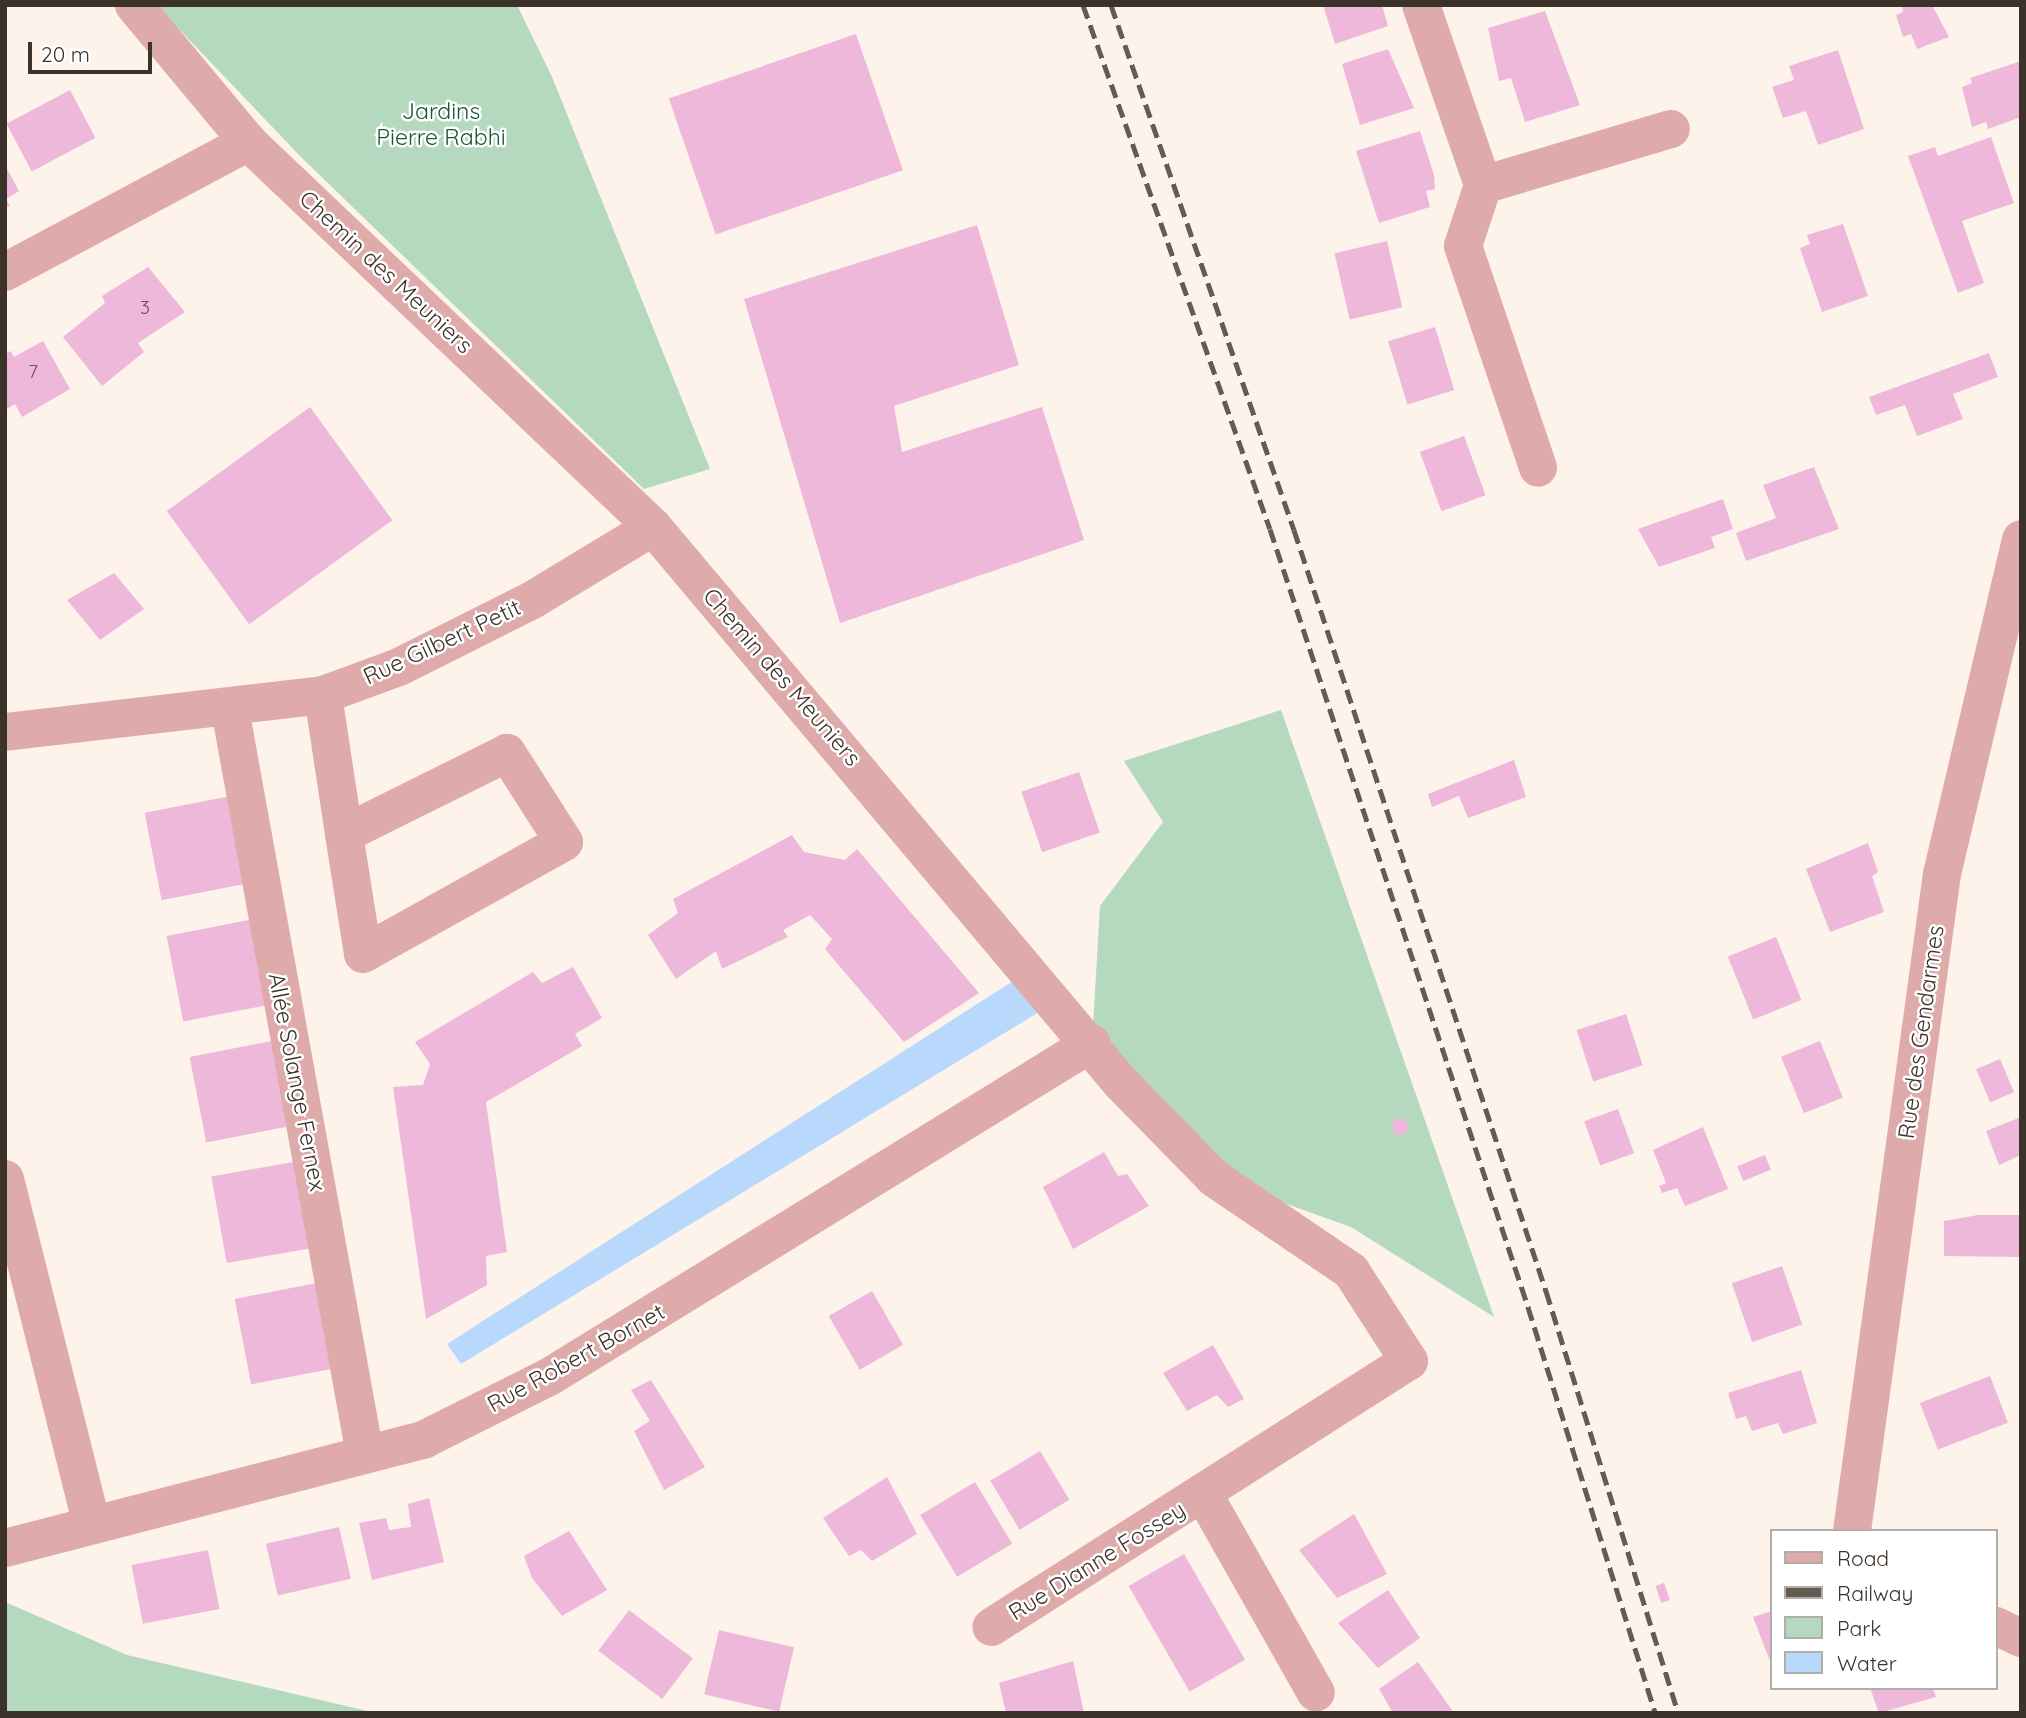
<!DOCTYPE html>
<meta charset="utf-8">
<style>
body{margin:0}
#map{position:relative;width:2026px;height:1718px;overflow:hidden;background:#fdf3ea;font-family:Quicksand,sans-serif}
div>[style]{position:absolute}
.green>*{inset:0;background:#b4d9bf}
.water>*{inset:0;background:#b8d8fc}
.building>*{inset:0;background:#edb8d9;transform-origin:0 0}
.minor>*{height:38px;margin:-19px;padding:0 19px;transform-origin:19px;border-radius:19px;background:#dfabaa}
.rail>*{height:5px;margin-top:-2.5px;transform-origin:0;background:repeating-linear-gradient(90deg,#645b52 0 14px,transparent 0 21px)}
span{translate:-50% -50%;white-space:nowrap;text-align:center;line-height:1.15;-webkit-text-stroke:5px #fff;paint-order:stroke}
.number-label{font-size:19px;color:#685455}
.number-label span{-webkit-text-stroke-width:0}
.park-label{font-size:23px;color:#195634}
.street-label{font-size:23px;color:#3b3229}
.frame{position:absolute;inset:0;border:7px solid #3b3229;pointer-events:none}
.legend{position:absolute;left:1770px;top:1529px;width:228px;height:161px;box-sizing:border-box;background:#fff;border:2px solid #b1ada9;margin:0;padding:9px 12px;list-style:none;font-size:21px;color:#3b3229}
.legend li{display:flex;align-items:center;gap:14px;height:35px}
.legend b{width:35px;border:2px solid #b1ada9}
.scale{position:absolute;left:28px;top:42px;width:124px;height:32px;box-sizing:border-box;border:4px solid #3b3229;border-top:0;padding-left:9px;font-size:21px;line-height:24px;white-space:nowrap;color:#3b3229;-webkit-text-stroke:5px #fff;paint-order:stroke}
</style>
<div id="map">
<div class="green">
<i style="clip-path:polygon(156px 5px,517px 5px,552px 77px,710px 469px,644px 489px,301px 157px)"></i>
<i style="clip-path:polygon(1281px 710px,1494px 1317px,1351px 1227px,1214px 1178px,1092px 1043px,1100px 906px,1163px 822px,1124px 761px)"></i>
<i style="clip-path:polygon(5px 1602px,127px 1655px,376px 1713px,5px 1713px)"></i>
</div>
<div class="water">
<i style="clip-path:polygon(1013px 981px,1039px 1012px,461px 1364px,447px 1344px)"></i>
</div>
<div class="building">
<i style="clip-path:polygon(1323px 5px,1382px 5px,1388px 26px,1335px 44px)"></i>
<i style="clip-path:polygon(1902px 5px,1932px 5px,1949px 37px,1917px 49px,1911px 34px,1903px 37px,1896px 15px,1903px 12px)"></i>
<i style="clip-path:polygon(1545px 11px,1580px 105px,1525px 122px,1511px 78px,1499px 81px,1488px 28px)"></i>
<i style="left:856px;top:34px;width:144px;height:198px;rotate:71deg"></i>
<i style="clip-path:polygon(1388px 49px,1414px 108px,1360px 125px,1342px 64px)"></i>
<i style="clip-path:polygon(1838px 50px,1864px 129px,1818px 145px,1806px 111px,1783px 118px,1772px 87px,1794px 80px,1789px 66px)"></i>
<i style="clip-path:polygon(2021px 61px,2021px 117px,1988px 129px,1986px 122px,1972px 127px,1962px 87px,1972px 83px,1970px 78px)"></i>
<i style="left:70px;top:90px;width:54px;height:72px;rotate:62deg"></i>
<i style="clip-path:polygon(1420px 131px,1434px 175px,1435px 189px,1426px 191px,1430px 207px,1379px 223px,1356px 151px)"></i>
<i style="clip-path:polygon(1991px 137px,2014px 203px,1962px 221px,1984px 283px,1958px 293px,1908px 156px,1935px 147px,1938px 156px)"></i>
<i style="clip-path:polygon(5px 165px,19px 191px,6px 199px,10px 206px,5px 208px)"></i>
<i style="clip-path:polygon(1843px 224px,1868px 296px,1822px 312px,1800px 248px,1810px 244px,1807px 235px)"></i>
<i style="clip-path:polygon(977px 225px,1019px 365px,894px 406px,902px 452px,1042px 407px,1084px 540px,840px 623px,744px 299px)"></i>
<i style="left:1387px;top:241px;width:68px;height:54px;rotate:77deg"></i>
<i style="clip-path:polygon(148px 267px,185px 312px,138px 343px,144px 352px,102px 386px,63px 337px,105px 303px,102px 296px)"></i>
<i style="left:1435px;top:327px;width:66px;height:49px;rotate:73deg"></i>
<i style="clip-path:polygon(43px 341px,70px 389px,22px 417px,15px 404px,5px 410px,5px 354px,11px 351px,14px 357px)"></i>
<i style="clip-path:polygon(1989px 353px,1998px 377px,1953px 394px,1963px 419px,1917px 436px,1905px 405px,1876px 415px,1869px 397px)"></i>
<i style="left:310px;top:407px;width:140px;height:177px;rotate:54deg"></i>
<i style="left:1464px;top:436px;width:63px;height:47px;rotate:70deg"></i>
<i style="clip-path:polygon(1814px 467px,1839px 529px,1746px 561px,1736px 533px,1776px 518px,1763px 485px)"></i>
<i style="clip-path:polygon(1723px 499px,1733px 529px,1711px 537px,1715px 548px,1659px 567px,1638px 529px)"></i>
<i style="clip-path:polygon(114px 573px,144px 609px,100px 640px,67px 600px)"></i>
<i style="clip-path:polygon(1514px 760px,1526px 797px,1468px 818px,1459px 796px,1432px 807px,1428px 794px)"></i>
<i style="left:1079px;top:772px;width:64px;height:61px;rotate:71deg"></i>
<i style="left:231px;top:796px;width:89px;height:88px;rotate:79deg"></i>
<i style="clip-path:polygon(792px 835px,804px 852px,845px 860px,857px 849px,979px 993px,904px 1042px,825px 949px,832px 939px,810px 915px,783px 930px,788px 937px,722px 969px,716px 951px,676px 979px,648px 935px,678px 913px,673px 899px)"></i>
<i style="clip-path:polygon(1868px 843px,1878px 872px,1872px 876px,1884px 912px,1830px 932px,1806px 869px)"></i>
<i style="left:254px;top:919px;width:87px;height:89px;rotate:79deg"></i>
<i style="left:1776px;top:937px;width:68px;height:52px;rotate:68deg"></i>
<i style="clip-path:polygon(573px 967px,602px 1018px,575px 1034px,582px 1046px,486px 1102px,507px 1252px,486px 1256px,487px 1285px,426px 1319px,393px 1087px,423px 1085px,430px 1064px,415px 1042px,533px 972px,542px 983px)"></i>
<i style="left:1626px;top:1014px;width:54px;height:52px;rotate:72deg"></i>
<i style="left:277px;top:1040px;width:87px;height:89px;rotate:79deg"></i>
<i style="left:1820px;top:1041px;width:61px;height:42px;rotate:68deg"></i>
<i style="left:2000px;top:1059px;width:36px;height:26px;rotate:67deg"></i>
<i style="left:1618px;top:1109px;width:47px;height:36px;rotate:70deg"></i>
<i style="left:1404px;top:1117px;width:15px;height:15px;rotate:67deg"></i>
<i style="clip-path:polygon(2021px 1117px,2021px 1155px,1999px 1165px,1986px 1131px)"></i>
<i style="clip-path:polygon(1703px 1127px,1728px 1189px,1685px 1206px,1677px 1188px,1662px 1193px,1659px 1186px,1666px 1183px,1653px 1150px)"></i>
<i style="clip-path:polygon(1104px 1152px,1118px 1176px,1127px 1174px,1149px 1206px,1073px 1249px,1043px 1187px)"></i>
<i style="left:1765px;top:1155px;width:16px;height:30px;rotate:68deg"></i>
<i style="left:299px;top:1161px;width:88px;height:89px;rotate:80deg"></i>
<i style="clip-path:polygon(1978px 1215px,2021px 1215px,2021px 1257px,1944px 1256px,1944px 1221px)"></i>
<i style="left:1782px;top:1266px;width:62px;height:53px;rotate:71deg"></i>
<i style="left:322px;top:1282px;width:87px;height:89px;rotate:79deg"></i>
<i style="left:872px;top:1291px;width:62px;height:50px;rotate:60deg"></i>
<i style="clip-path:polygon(1213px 1345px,1244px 1399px,1228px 1407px,1217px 1395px,1187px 1411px,1163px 1373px)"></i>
<i style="clip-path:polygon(1801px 1370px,1817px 1423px,1783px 1434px,1778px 1423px,1752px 1431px,1746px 1416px,1736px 1419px,1728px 1393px)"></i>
<i style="left:1990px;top:1376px;width:50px;height:75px;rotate:69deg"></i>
<i style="clip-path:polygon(651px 1380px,705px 1467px,664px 1490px,634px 1431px,650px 1421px,631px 1390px)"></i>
<i style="left:1040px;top:1451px;width:57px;height:58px;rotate:59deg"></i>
<i style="clip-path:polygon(887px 1477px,917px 1534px,872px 1561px,861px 1550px,849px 1556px,823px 1518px)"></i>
<i style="left:975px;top:1482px;width:72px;height:64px;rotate:59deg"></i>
<i style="clip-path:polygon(429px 1498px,444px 1562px,372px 1580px,359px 1523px,386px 1518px,389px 1530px,411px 1527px,408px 1504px)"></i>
<i style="clip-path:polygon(1354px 1514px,1387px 1574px,1337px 1598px,1299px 1550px)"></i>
<i style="left:339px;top:1527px;width:53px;height:75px;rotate:77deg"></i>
<i style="clip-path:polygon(569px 1531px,607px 1590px,562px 1616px,532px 1578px,524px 1556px)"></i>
<i style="left:208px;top:1550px;width:60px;height:78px;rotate:79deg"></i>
<i style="left:1184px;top:1554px;width:122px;height:64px;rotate:60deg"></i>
<i style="left:1664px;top:1583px;width:18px;height:9px;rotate:71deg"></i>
<i style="clip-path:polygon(1388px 1590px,1420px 1638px,1378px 1668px,1338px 1623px)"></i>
<i style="left:629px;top:1610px;width:80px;height:51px;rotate:37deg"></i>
<i style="clip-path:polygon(1772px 1611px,1772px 1660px,1770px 1661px,1753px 1617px)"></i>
<i style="left:719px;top:1630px;width:77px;height:66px;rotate:13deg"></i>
<i style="clip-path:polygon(1073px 1661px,1084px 1713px,1006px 1713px,999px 1683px)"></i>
<i style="clip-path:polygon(1418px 1662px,1454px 1713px,1393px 1713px,1379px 1689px)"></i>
<i style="clip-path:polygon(1870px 1688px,1933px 1688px,1936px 1697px,1879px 1713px)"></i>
</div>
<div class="minor">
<i style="left:134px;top:5px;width:178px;rotate:50.2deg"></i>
<i style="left:248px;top:142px;width:559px;rotate:43.55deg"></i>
<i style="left:653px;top:527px;width:727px;rotate:49.91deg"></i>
<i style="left:1121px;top:1083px;width:133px;rotate:45.6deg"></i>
<i style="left:1214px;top:1178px;width:166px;rotate:34.2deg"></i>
<i style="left:1351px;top:1271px;width:107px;rotate:57.2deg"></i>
<i style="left:1409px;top:1361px;width:495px;rotate:147.5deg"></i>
<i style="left:1421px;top:5px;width:190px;rotate:71deg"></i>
<i style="left:1483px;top:185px;width:64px;rotate:108.2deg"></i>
<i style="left:1463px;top:246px;width:234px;rotate:71.3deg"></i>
<i style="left:1483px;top:185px;width:196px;rotate:-16.6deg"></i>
<i style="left:5px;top:272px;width:276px;rotate:-28.1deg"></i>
<i style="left:323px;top:695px;width:141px;rotate:81.4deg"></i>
<i style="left:344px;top:834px;width:121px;rotate:81deg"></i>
<i style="left:363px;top:954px;width:230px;rotate:-29.1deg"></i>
<i style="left:564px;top:842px;width:106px;rotate:-122.6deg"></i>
<i style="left:507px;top:753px;width:182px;rotate:153.6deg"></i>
<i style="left:230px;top:709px;width:758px;rotate:79.74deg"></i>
<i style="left:5px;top:732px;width:320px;rotate:-6.6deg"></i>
<i style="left:323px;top:695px;width:81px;rotate:-20.2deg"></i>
<i style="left:399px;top:667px;width:151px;rotate:-26.7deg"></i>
<i style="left:534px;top:599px;width:139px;rotate:-31.2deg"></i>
<i style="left:5px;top:1179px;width:357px;rotate:75.9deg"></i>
<i style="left:1204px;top:1495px;width:227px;rotate:60.5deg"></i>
<i style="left:1852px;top:1531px;width:663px;rotate:-82.2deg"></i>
<i style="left:1942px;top:874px;width:344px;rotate:-76.7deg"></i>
<i style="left:5px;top:1548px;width:434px;rotate:-14.5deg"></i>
<i style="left:425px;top:1439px;width:139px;rotate:-26.6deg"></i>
<i style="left:549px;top:1377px;width:637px;rotate:-31.6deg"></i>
<i style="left:1996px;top:1626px;width:28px;rotate:26deg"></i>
</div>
<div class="rail">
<i style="left:1083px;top:5px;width:556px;rotate:70.36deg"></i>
<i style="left:1270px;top:529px;width:820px;rotate:71.65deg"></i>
<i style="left:1528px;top:1307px;width:425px;rotate:72.6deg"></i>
<i style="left:1111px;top:5px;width:556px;rotate:70.78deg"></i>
<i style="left:1294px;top:530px;width:802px;rotate:71.68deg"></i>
<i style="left:1546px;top:1291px;width:442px;rotate:72.6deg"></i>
</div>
<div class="number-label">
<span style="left:145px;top:308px">3</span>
<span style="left:33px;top:372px">7</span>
</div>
<div class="park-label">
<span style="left:441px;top:124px">Jardins<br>Pierre Rabhi</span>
</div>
<div class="street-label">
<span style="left:386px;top:272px;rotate:43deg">Chemin des Meuniers</span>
<span style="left:442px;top:642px;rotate:-25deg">Rue Gilbert Petit</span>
<span style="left:782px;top:677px;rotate:49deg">Chemin des Meuniers</span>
<span style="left:1921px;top:1032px;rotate:-82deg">Rue des Gendarmes</span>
<span style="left:297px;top:1082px;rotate:79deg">Allée Solange Fernex</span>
<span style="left:576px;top:1358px;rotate:-29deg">Rue Robert Bornet</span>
<span style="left:1097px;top:1561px;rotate:-32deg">Rue Dianne Fossey</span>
</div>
<div class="frame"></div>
<ul class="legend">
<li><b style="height:9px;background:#dfabaa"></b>Road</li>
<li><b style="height:9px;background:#645b52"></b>Railway</li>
<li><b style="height:19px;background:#b4d9bf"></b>Park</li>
<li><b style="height:19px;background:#b8d8fc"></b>Water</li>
</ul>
<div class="scale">20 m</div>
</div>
